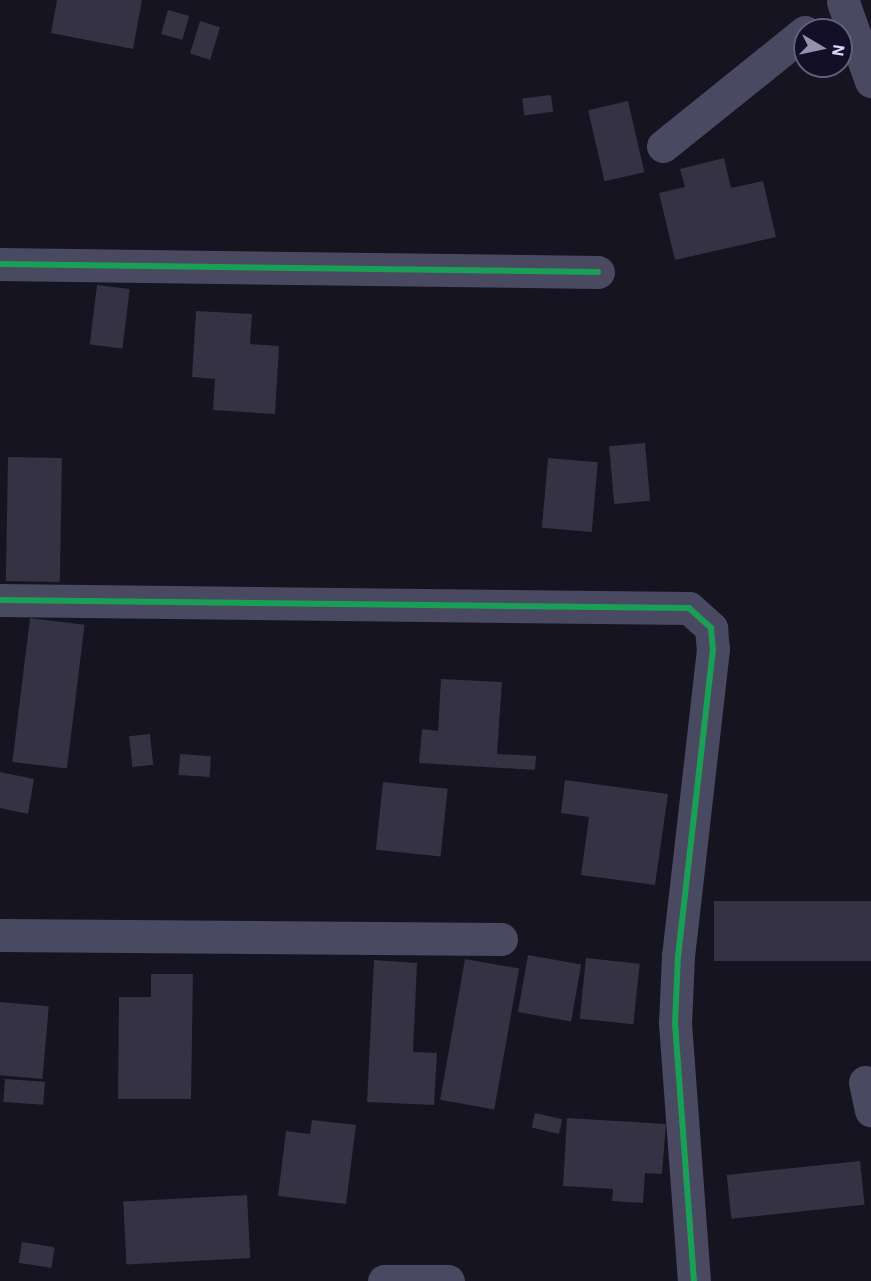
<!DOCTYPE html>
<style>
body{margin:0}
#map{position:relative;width:871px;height:1281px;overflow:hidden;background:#161421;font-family:"IBM Plex Sans",sans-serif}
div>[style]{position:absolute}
.building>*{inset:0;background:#343243;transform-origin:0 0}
.minor>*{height:33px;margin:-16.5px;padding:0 16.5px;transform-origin:16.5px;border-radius:16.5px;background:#4a4962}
.cycleway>*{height:6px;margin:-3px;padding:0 3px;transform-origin:3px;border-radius:3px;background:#1a9f57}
span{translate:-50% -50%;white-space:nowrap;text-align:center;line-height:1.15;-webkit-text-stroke:5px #130f26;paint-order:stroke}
.north{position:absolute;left:793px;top:18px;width:60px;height:60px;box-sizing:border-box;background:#130f26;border:2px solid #625e7d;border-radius:50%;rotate:99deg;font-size:16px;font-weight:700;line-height:24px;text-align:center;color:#d9d4ff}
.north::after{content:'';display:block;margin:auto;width:21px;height:27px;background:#9591b1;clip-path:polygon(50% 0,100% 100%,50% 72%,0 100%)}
</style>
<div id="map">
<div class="building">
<i style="clip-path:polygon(57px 0,142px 0,133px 49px,51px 33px)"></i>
<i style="left:168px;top:10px;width:22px;height:25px;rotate:16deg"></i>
<i style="left:200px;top:21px;width:21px;height:34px;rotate:17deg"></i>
<i style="left:551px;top:95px;width:17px;height:29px;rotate:83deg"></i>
<i style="left:628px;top:101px;width:73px;height:41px;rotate:77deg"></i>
<i style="clip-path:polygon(724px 158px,731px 188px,763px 181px,776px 237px,675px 260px,659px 193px,685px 187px,680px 169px)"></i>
<i style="left:97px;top:285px;width:33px;height:60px;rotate:7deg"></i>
<i style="clip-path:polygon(196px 311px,252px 314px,250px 344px,279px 346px,275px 414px,213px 410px,215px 379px,192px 377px)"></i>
<i style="left:645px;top:443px;width:58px;height:36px;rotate:85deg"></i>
<i style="left:8px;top:457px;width:54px;height:124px;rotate:1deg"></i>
<i style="left:548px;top:458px;width:50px;height:70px;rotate:5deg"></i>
<i style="left:30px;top:618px;width:55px;height:145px;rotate:7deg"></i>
<i style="clip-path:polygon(441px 679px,502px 682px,497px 754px,536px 756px,535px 770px,419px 763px,422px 729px,438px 731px)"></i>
<i style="left:150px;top:734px;width:31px;height:21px;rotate:84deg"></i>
<i style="left:180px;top:754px;width:31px;height:21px;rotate:4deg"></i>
<i style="clip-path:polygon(0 772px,34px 779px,28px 814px,0 808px)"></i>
<i style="clip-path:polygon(565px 780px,668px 794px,655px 885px,581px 875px,589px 817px,561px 813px)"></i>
<i style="left:383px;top:782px;width:65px;height:68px;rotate:6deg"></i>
<i style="left:871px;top:901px;width:60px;height:157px;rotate:90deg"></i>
<i style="left:528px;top:955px;width:54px;height:58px;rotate:10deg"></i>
<i style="left:586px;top:958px;width:54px;height:61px;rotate:6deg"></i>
<i style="left:465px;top:959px;width:55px;height:143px;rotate:10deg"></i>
<i style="clip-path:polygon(374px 960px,417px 963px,413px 1052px,437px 1053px,434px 1105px,367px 1102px)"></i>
<i style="clip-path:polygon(151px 974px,193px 974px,191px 1099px,118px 1099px,119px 997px,151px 997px)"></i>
<i style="left:0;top:1002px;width:49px;height:73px;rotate:5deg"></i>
<i style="left:5px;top:1079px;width:40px;height:23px;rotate:4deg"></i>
<i style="left:535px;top:1113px;width:28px;height:15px;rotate:13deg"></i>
<i style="clip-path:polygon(567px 1118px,666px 1124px,662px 1174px,645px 1173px,643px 1203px,612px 1201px,613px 1189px,563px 1186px)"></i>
<i style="clip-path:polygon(312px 1120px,356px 1125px,346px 1204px,278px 1196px,286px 1131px,310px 1134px)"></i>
<i style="left:860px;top:1161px;width:44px;height:134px;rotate:84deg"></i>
<i style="left:247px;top:1195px;width:63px;height:124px;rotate:87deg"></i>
<i style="left:22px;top:1242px;width:33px;height:21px;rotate:9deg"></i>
</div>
<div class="minor">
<i style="left:843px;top:2px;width:84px;rotate:70.5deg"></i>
<i style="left:663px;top:146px;width:182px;rotate:-38.8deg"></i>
<i style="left:0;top:264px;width:598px;rotate:0.77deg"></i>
<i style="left:0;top:600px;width:689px;rotate:0.67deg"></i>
<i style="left:689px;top:608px;width:30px;rotate:42deg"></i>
<i style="left:711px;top:628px;width:21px;rotate:85deg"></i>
<i style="left:713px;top:649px;width:308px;rotate:96.5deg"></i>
<i style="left:678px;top:955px;width:68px;rotate:92.5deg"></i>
<i style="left:675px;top:1023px;width:259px;rotate:85.8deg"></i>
<i style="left:0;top:935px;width:501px;rotate:0.46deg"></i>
<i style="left:865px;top:1082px;width:29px;rotate:78deg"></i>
<i style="left:384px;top:1281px;width:64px"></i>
</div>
<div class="cycleway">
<i style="left:0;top:264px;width:598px;rotate:0.77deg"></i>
<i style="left:0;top:600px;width:689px;rotate:0.67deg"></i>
<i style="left:689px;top:608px;width:30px;rotate:42deg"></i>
<i style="left:711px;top:628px;width:21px;rotate:85deg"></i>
<i style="left:713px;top:649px;width:308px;rotate:96.5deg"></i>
<i style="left:678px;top:955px;width:68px;rotate:92.5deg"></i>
<i style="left:675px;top:1023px;width:259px;rotate:85.8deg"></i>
</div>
<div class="north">N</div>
</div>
